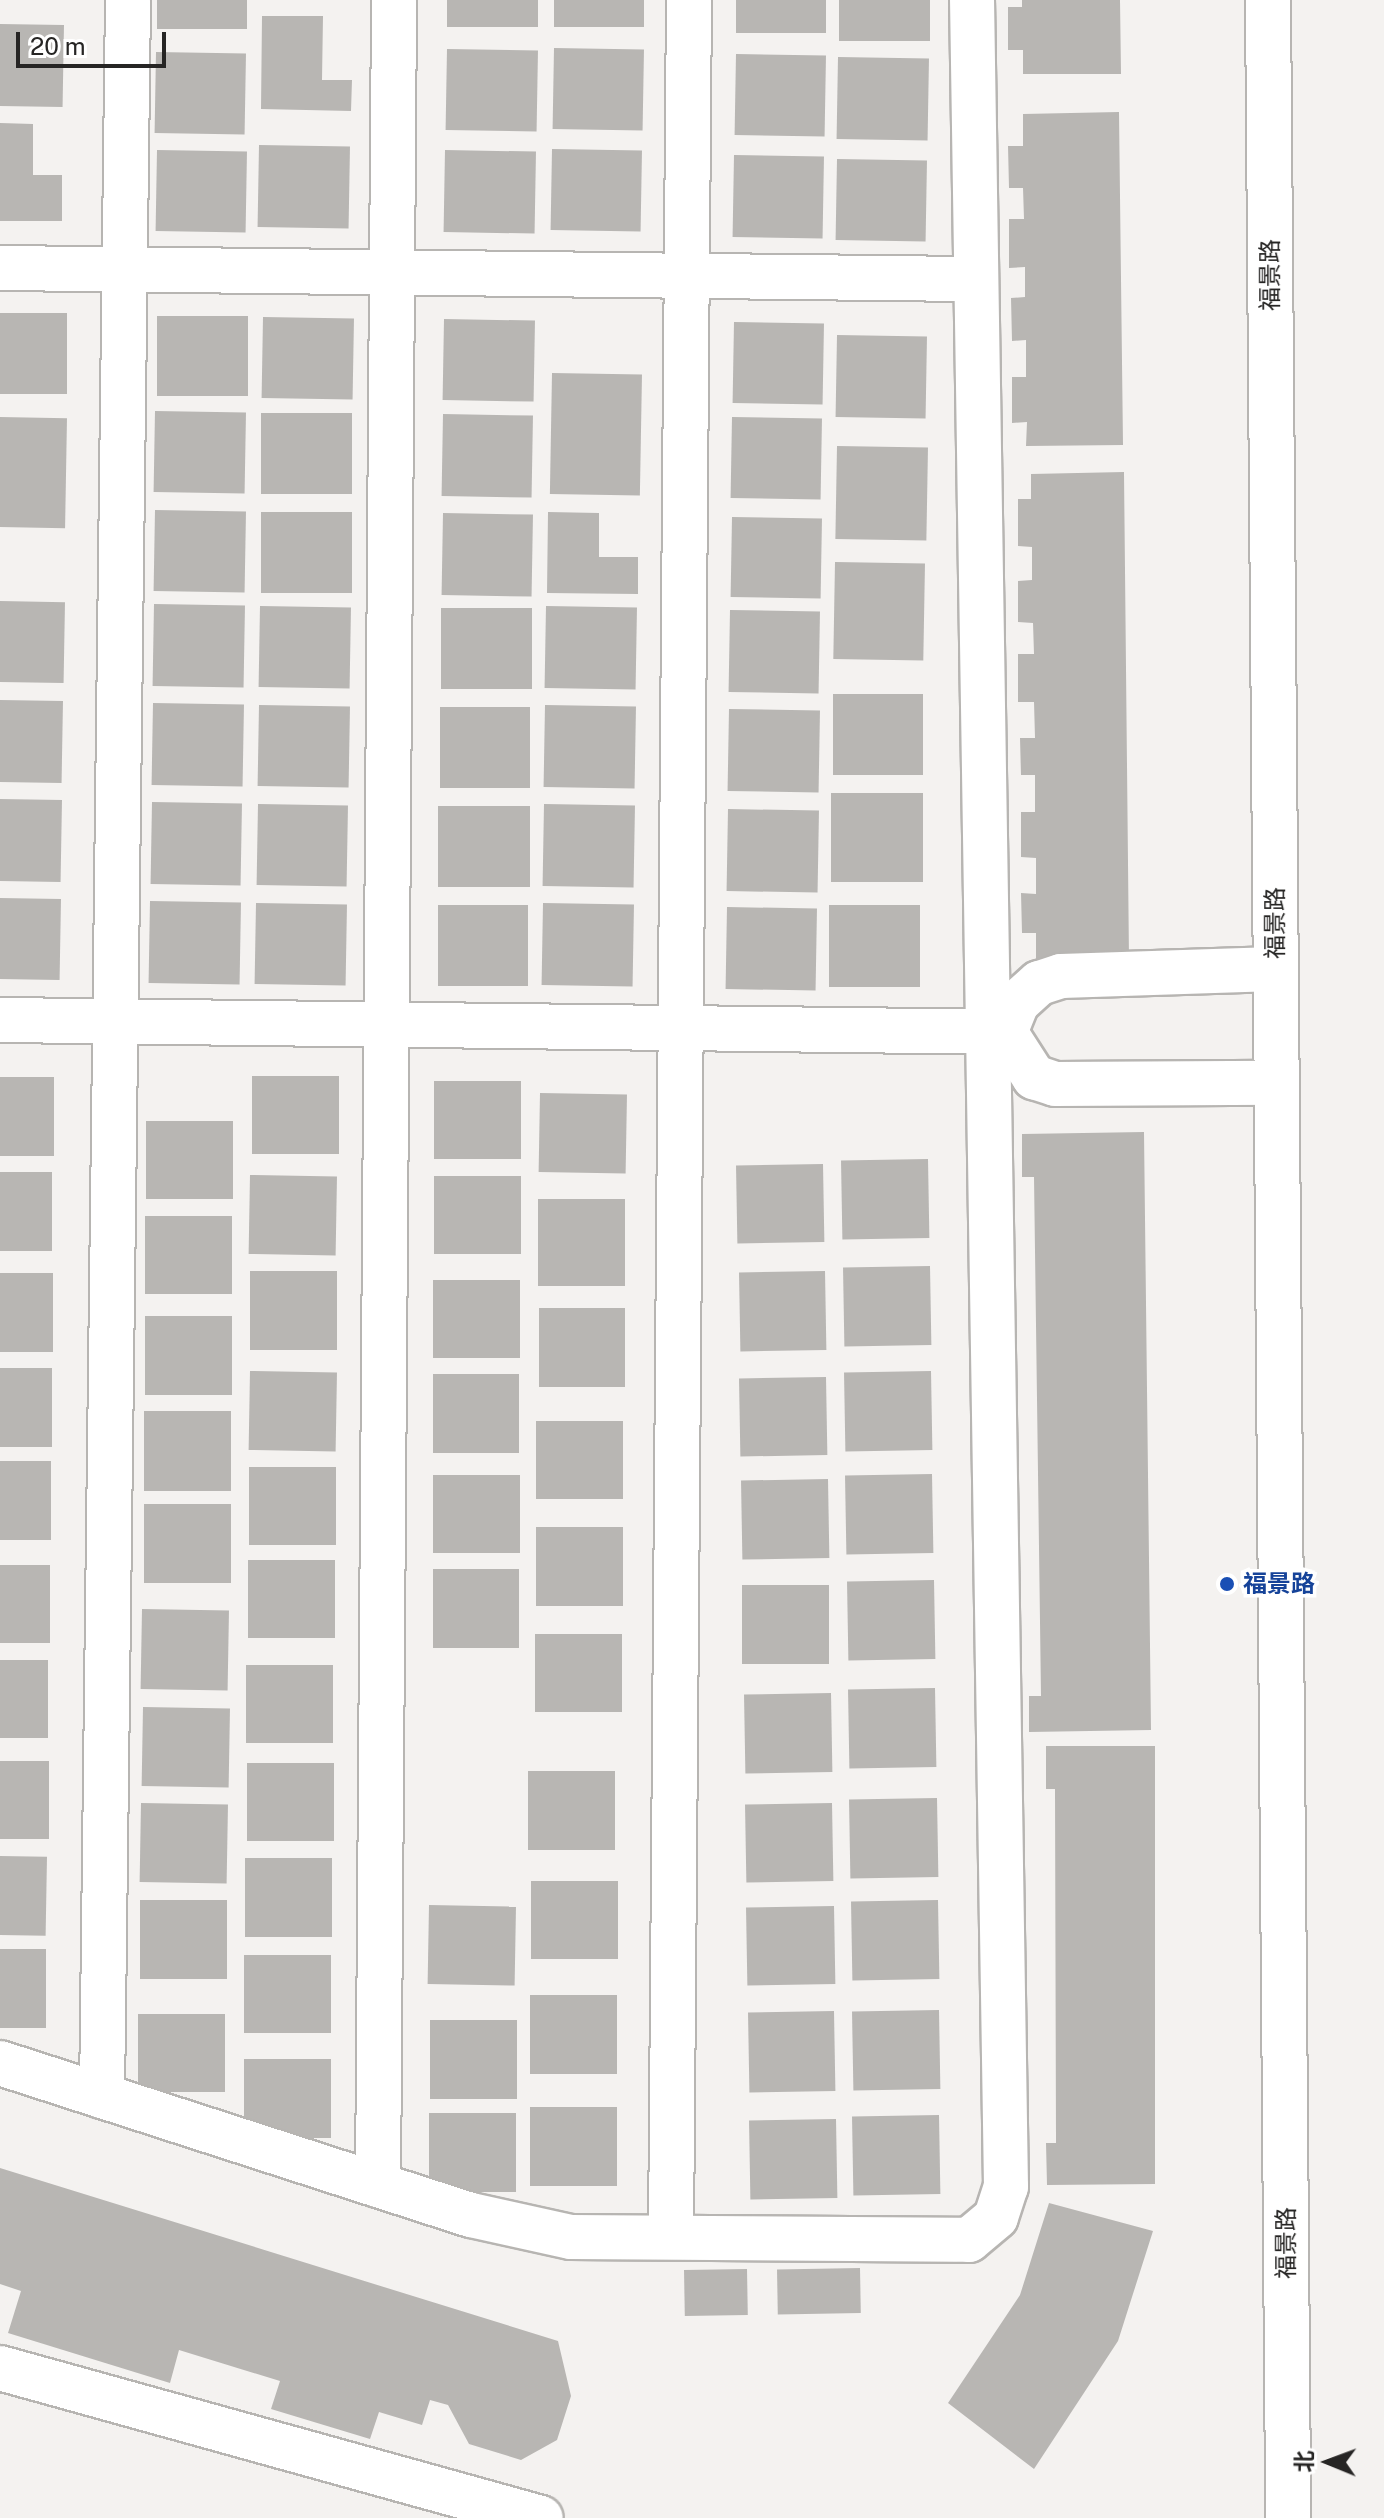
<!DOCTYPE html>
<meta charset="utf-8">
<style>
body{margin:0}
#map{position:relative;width:1384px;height:2518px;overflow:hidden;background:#f4f2f0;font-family:"Public Sans","Noto Sans SC",sans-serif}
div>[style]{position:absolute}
.building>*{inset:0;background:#b8b6b3;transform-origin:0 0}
.roads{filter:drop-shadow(2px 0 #b7b5b2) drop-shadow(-2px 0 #b7b5b2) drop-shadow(0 2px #b7b5b2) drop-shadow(0 -2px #b7b5b2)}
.minor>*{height:44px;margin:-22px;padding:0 22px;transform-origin:22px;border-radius:22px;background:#fff}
.major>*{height:44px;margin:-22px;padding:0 22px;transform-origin:22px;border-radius:22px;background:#fff}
.dots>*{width:22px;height:22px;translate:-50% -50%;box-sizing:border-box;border:4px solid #fff;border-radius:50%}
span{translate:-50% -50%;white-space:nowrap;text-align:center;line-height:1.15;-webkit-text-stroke:7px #fff;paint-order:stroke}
.street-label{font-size:24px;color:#262524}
.transit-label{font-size:24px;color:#164399;font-weight:700}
.left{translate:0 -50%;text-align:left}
.north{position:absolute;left:1288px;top:2422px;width:80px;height:80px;-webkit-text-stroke:6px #fff;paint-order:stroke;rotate:271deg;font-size:22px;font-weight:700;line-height:32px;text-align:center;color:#262524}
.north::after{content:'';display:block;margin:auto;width:28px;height:36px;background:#262524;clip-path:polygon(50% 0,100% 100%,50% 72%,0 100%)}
.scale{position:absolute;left:16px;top:32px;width:150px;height:36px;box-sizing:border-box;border:4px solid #262524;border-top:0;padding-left:10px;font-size:24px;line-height:28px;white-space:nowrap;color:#262524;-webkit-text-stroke:6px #fff;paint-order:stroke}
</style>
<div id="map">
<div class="building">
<i style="left:157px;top:0;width:90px;height:29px"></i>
<i style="left:447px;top:0;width:91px;height:27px"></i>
<i style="left:554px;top:0;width:90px;height:27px"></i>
<i style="left:736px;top:0;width:90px;height:33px"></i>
<i style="left:839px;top:0;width:91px;height:41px"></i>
<i style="clip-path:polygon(1022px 0,1120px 0,1121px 74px,1023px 74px,1023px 50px,1008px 50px,1008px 7px,1022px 7px)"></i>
<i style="clip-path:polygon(262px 16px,323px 16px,322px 80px,352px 80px,351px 111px,261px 109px)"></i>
<i style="left:0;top:24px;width:64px;height:82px;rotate:1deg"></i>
<i style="left:554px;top:48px;width:90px;height:81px;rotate:1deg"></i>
<i style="left:447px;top:49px;width:91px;height:81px;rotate:1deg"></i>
<i style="left:156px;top:52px;width:90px;height:81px;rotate:1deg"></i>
<i style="left:736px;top:54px;width:90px;height:81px;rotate:1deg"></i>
<i style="left:838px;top:57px;width:91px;height:82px;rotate:1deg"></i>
<i style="clip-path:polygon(1119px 112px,1123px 445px,1026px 446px,1027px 422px,1012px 423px,1012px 377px,1026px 377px,1026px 340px,1012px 341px,1011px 298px,1025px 297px,1025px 267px,1009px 268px,1009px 219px,1024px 219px,1023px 188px,1009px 188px,1008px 146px,1023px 146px,1023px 114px)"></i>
<i style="clip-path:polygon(0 123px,33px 124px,33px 175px,62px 175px,62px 221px,0 221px)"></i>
<i style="left:259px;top:145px;width:91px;height:82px;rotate:1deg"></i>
<i style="left:552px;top:149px;width:90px;height:81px;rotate:1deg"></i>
<i style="left:157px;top:150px;width:90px;height:81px;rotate:1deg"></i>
<i style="left:445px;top:150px;width:91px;height:82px;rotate:1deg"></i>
<i style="left:734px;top:155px;width:90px;height:82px;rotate:1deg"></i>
<i style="left:837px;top:159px;width:90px;height:81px;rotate:1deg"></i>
<i style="left:0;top:313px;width:67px;height:81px"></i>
<i style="left:157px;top:316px;width:91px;height:80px"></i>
<i style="left:263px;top:317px;width:91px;height:81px;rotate:1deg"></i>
<i style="left:444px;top:319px;width:91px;height:81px;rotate:1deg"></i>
<i style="left:734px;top:322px;width:90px;height:81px;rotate:1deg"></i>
<i style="left:837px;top:335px;width:90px;height:82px;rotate:1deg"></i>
<i style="left:552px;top:373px;width:90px;height:121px;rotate:1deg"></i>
<i style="left:155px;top:411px;width:91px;height:81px;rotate:1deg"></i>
<i style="left:261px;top:413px;width:91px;height:81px"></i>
<i style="left:443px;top:414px;width:90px;height:82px;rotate:1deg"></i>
<i style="left:0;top:417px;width:67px;height:110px;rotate:1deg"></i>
<i style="left:732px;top:417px;width:90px;height:81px;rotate:1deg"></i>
<i style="left:837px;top:446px;width:91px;height:93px;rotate:1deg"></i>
<i style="clip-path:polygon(1124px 472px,1129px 960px,1036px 962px,1036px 933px,1022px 933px,1021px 893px,1036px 894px,1036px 858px,1021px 857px,1021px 812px,1035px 812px,1035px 775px,1021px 775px,1020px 738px,1035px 738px,1034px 702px,1018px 702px,1018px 654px,1034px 654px,1033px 623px,1018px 622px,1018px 581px,1032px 580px,1032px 547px,1018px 546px,1018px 499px,1031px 499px,1031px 474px)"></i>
<i style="left:155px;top:510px;width:91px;height:81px;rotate:1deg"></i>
<i style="left:261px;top:512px;width:91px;height:81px"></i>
<i style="clip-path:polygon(548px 512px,599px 513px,599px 557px,638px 557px,638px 594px,547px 593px)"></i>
<i style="left:443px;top:513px;width:90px;height:82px;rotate:1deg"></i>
<i style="left:732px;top:517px;width:90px;height:80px;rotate:1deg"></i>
<i style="left:835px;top:562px;width:90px;height:97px;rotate:1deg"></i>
<i style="left:0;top:601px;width:65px;height:81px;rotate:1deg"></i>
<i style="left:154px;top:604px;width:91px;height:82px;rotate:1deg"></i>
<i style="left:260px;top:606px;width:91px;height:81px;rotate:1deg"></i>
<i style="left:546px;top:606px;width:91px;height:82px;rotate:1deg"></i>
<i style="left:441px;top:608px;width:91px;height:81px"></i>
<i style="left:730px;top:610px;width:90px;height:82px;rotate:1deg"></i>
<i style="left:833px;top:694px;width:90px;height:81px"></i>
<i style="left:0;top:700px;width:63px;height:82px;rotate:1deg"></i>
<i style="left:153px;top:703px;width:91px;height:82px;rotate:1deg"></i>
<i style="left:259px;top:705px;width:91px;height:81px;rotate:1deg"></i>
<i style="left:545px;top:705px;width:91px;height:82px;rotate:1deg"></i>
<i style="left:440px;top:707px;width:90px;height:81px"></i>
<i style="left:729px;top:709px;width:91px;height:82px;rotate:1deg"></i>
<i style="left:831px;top:793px;width:92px;height:89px"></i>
<i style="left:0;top:799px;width:62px;height:82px;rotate:1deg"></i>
<i style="left:152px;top:802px;width:90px;height:82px;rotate:1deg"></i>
<i style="left:258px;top:804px;width:90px;height:81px;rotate:1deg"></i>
<i style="left:544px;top:804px;width:91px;height:82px;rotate:1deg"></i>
<i style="left:438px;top:806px;width:92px;height:81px"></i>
<i style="left:728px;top:809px;width:91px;height:82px;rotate:1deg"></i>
<i style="left:0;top:898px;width:61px;height:81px;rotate:1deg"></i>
<i style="left:150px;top:901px;width:91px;height:82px;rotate:1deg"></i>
<i style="left:256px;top:903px;width:91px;height:81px;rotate:1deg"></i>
<i style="left:543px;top:903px;width:91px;height:82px;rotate:1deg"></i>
<i style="left:438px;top:905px;width:90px;height:81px"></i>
<i style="left:829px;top:905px;width:91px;height:82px"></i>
<i style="left:727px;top:907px;width:90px;height:82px;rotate:1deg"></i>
<i style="left:252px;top:1076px;width:87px;height:78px"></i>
<i style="left:0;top:1077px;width:54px;height:79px"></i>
<i style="left:434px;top:1081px;width:87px;height:78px"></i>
<i style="left:540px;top:1093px;width:87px;height:79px;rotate:1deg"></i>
<i style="left:146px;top:1121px;width:87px;height:78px"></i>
<i style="clip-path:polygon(1144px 1132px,1151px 1730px,1029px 1732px,1029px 1696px,1041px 1696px,1034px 1177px,1022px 1177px,1022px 1134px)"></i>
<i style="left:928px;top:1159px;width:79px;height:87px;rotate:89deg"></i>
<i style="left:823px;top:1164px;width:78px;height:87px;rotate:89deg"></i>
<i style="left:0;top:1172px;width:52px;height:79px"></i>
<i style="left:250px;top:1175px;width:87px;height:79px;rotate:1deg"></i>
<i style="left:434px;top:1176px;width:87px;height:78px"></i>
<i style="left:538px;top:1199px;width:87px;height:87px"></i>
<i style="left:145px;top:1216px;width:87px;height:78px"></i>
<i style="left:930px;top:1266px;width:79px;height:87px;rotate:89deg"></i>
<i style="left:250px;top:1271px;width:87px;height:79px"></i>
<i style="left:825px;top:1271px;width:79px;height:86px;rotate:89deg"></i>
<i style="left:0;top:1273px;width:53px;height:79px"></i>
<i style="left:433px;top:1280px;width:87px;height:78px"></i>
<i style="left:539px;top:1308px;width:86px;height:79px"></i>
<i style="left:145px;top:1316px;width:87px;height:79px"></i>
<i style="left:0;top:1368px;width:52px;height:79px"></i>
<i style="left:250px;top:1371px;width:87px;height:79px;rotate:1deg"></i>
<i style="left:931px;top:1371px;width:79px;height:87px;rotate:89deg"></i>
<i style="left:433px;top:1374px;width:86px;height:79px"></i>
<i style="left:826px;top:1377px;width:78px;height:87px;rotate:89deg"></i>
<i style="left:231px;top:1411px;width:80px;height:87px;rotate:90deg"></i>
<i style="left:536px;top:1421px;width:87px;height:78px"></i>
<i style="left:0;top:1461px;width:51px;height:79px"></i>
<i style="left:249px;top:1467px;width:87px;height:78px"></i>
<i style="left:932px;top:1474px;width:79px;height:87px;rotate:89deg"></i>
<i style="left:433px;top:1475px;width:87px;height:78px"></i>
<i style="left:828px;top:1479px;width:79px;height:87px;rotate:89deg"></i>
<i style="left:144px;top:1504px;width:87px;height:79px"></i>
<i style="left:536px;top:1527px;width:87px;height:79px"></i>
<i style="left:248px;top:1560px;width:87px;height:78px"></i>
<i style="left:0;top:1565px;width:50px;height:78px"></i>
<i style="left:433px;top:1569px;width:86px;height:79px"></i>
<i style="left:934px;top:1580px;width:79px;height:87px;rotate:89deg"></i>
<i style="left:829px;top:1585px;width:79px;height:87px;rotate:90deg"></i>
<i style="left:142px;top:1609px;width:87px;height:80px;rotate:1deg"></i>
<i style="left:535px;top:1634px;width:87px;height:78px"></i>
<i style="left:0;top:1660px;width:48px;height:78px"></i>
<i style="left:246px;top:1665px;width:87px;height:78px"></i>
<i style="left:935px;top:1688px;width:79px;height:87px;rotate:89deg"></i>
<i style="left:831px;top:1693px;width:79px;height:87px;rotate:89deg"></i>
<i style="left:143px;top:1707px;width:87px;height:79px;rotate:1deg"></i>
<i style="clip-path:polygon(1046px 1746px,1155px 1746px,1155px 2184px,1047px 2185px,1046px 2143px,1056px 2143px,1055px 1789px,1046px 1789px)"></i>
<i style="left:0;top:1761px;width:49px;height:78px"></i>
<i style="left:247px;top:1763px;width:87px;height:78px"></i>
<i style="left:528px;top:1771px;width:87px;height:79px"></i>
<i style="left:937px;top:1798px;width:79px;height:88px;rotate:89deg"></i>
<i style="left:141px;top:1803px;width:87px;height:79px;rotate:1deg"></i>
<i style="left:832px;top:1803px;width:78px;height:87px;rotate:89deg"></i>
<i style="left:0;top:1856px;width:47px;height:79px;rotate:1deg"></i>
<i style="left:245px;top:1858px;width:87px;height:79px"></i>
<i style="left:531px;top:1881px;width:87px;height:78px"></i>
<i style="left:140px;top:1900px;width:87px;height:79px"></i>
<i style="left:938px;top:1900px;width:79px;height:87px;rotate:89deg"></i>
<i style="left:429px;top:1905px;width:87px;height:79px;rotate:1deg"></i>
<i style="left:834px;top:1906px;width:78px;height:88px;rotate:89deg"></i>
<i style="left:0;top:1949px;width:46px;height:79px"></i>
<i style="left:244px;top:1955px;width:87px;height:78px"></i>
<i style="left:530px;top:1995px;width:87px;height:79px"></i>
<i style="left:939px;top:2010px;width:79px;height:87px;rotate:89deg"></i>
<i style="left:834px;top:2011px;width:80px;height:86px;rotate:89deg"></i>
<i style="left:138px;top:2014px;width:87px;height:78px"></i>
<i style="left:430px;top:2020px;width:87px;height:79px"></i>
<i style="left:244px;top:2059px;width:87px;height:79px"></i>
<i style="left:617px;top:2107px;width:79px;height:87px;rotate:90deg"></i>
<i style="left:429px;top:2113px;width:87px;height:79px"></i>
<i style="left:939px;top:2115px;width:79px;height:87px;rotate:89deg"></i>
<i style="left:836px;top:2119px;width:79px;height:87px;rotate:89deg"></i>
<i style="clip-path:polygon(0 2168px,558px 2341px,571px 2396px,557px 2440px,521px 2460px,469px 2444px,448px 2405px,430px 2400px,422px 2425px,379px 2412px,370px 2439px,271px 2409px,280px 2381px,179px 2350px,170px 2383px,8px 2333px,21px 2291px,0 2284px)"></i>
<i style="clip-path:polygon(1049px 2203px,1153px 2231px,1118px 2341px,1034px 2469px,948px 2403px,1020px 2295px)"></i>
<i style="left:860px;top:2268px;width:45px;height:83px;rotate:89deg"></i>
<i style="left:747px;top:2269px;width:46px;height:63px;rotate:89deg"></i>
</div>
<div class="roads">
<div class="minor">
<i style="left:0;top:268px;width:976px;rotate:0.65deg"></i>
<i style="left:1275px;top:969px;width:214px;rotate:178.1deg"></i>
<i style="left:1061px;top:976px;width:23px;rotate:162deg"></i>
<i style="left:1039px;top:983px;width:30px;rotate:138deg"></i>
<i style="left:1017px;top:1003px;width:31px;rotate:112deg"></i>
<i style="left:1005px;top:1032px;width:54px;rotate:57.2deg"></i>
<i style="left:1034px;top:1077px;width:22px;rotate:18deg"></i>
<i style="left:1055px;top:1084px;width:221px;rotate:-0.3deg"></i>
<i style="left:0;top:1020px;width:1005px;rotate:0.68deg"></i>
<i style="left:0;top:2063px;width:495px;rotate:17.9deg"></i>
<i style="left:471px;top:2215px;width:102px;rotate:12.4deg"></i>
<i style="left:571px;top:2237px;width:398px;rotate:0.4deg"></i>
<i style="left:969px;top:2240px;width:35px;rotate:-40deg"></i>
<i style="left:996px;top:2217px;width:32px;rotate:-72deg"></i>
<i style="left:1006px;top:2187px;width:2187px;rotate:-90.89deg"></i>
<i style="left:102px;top:2096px;width:2096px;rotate:-89.29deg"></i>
<i style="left:378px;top:2185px;width:2185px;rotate:-89.58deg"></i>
<i style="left:671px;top:2237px;width:2237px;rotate:-89.54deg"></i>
<i style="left:0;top:2368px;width:561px;rotate:15.5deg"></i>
</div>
<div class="major">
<i style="left:1268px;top:0;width:2518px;rotate:89.54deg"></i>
</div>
</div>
<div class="dots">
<i style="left:1227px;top:1584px;background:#1a4fb4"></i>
</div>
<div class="street-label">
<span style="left:1270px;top:275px;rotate:-90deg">福景路</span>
<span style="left:1275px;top:923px;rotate:-90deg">福景路</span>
<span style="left:1286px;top:2243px;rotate:-90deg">福景路</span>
</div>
<div class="transit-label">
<span class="left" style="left:1243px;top:1584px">福景路</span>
</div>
<div class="north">北</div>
<div class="scale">20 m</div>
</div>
